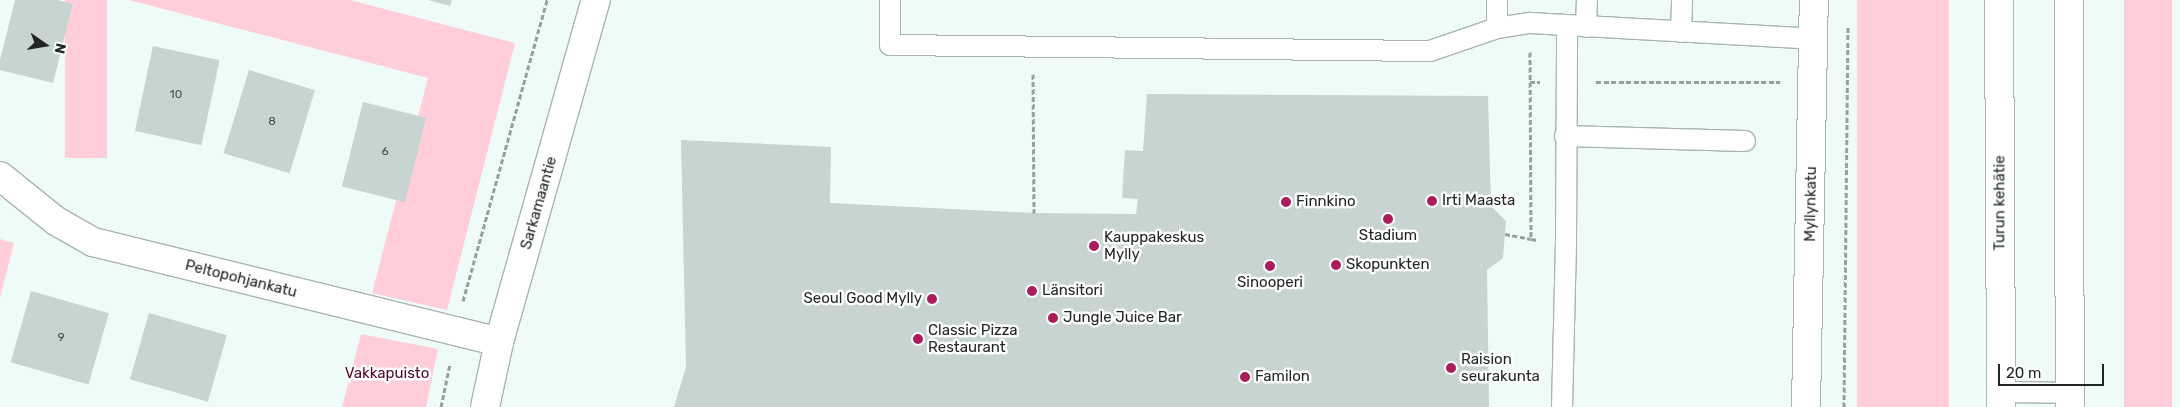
<!DOCTYPE html>
<meta charset="utf-8">
<style>
body{margin:0}
#map{position:relative;width:2180px;height:407px;overflow:hidden;background:#eefbf8;font-family:Rubik,sans-serif}
div>[style]{position:absolute}
.green>*{inset:0;background:#ffceda;transform-origin:0 0}
.building>*{inset:0;background:#c8d4d1;transform-origin:0 0}
.path>*{height:3px;margin-top:-1.5px;transform-origin:0;background:repeating-linear-gradient(90deg,#97a09e 0 5px,transparent 0 7.5px)}
.roads{filter:drop-shadow(1px 0 #a9b5b3) drop-shadow(-1px 0 #a9b5b3) drop-shadow(0 1px #a9b5b3) drop-shadow(0 -1px #a9b5b3)}
.service>*{height:20px;margin:-10px;padding:0 10px;transform-origin:10px;border-radius:10px;background:#fff}
.minor>*{height:28px;margin:-14px;padding:0 14px;transform-origin:14px;border-radius:14px;background:#fff}
.tertiary>*{height:28px;margin:-14px;padding:0 14px;transform-origin:14px;border-radius:14px;background:#fff}
.trunk>*{height:28px;margin:-14px;padding:0 14px;transform-origin:14px;border-radius:14px;background:#fff}
.dots>*{width:14px;height:14px;translate:-50% -50%;box-sizing:border-box;border:2px solid #fff;border-radius:50%}
span{translate:-50% -50%;white-space:nowrap;text-align:center;line-height:1.15;-webkit-text-stroke:5px #fff;paint-order:stroke}
.number-label{font-size:12px;color:#4c5251}
.number-label span{-webkit-text-stroke-width:0}
.poi-label{font-size:15px;color:#222726}
.left{translate:0 -50%;text-align:left}
.right{translate:-100% -50%;text-align:right}
.street-label{font-size:15px;color:#222726}
.park-label{font-size:15px;color:#520a28}
.north{position:absolute;left:20px;top:20px;width:50px;height:50px;-webkit-text-stroke:4px #fff;paint-order:stroke;rotate:103deg;font-size:14px;font-weight:700;line-height:20px;text-align:center;color:#222726}
.north::after{content:'';display:block;margin:auto;width:18px;height:22px;background:#222726;clip-path:polygon(50% 0,100% 100%,50% 72%,0 100%)}
.scale{position:absolute;left:1998px;top:364px;width:106px;height:22px;box-sizing:border-box;border:2px solid #222726;border-top:0;padding-left:6px;font-size:15px;line-height:18px;white-space:nowrap;color:#222726;-webkit-text-stroke:4px #fff;paint-order:stroke}
</style>
<div id="map">
<div class="green">
<i style="left:65px;top:0;width:42px;height:158px"></i>
<i style="clip-path:polygon(129px 0,350px 0,515px 43px,447px 310px,372px 293px,428px 78px)"></i>
<i style="left:1857px;top:0;width:92px;height:407px"></i>
<i style="left:2124px;top:0;width:48px;height:407px"></i>
<i style="clip-path:polygon(0 239px,14px 243px,0 298px)"></i>
<i style="clip-path:polygon(361px 334px,438px 349px,426px 407px,342px 407px)"></i>
</div>
<div class="building">
<i style="clip-path:polygon(15px 0,58px 0,73px 4px,53px 83px,0 70px,0 60px)"></i>
<i style="clip-path:polygon(428px 0,452px 0,450px 6px)"></i>
<i style="left:153px;top:46px;width:68px;height:87px;rotate:12deg"></i>
<i style="left:249px;top:70px;width:69px;height:87px;rotate:17deg"></i>
<i style="clip-path:polygon(1147px 94px,1488px 96px,1491px 206px,1506px 221px,1503px 258px,1487px 270px,1489px 407px,674px 407px,686px 367px,681px 140px,831px 147px,830px 203px,1034px 213px,1136px 214px,1138px 199px,1122px 198px,1125px 150px,1143px 151px)"></i>
<i style="left:363px;top:102px;width:65px;height:87px;rotate:14deg"></i>
<i style="left:31px;top:291px;width:81px;height:74px;rotate:16deg"></i>
<i style="left:149px;top:313px;width:81px;height:69px;rotate:16deg"></i>
</div>
<div class="path">
<i style="left:1530px;top:52px;width:187px;rotate:89.7deg"></i>
<i style="left:1531px;top:239px;width:6px;rotate:9deg"></i>
<i style="left:1033px;top:74px;width:139px;rotate:89.6deg"></i>
<i style="left:1530px;top:82px;width:10px"></i>
<i style="left:1596px;top:82px;width:184px"></i>
<i style="left:1505px;top:234px;width:26px;rotate:11deg"></i>
<i style="left:463px;top:301px;width:313px;rotate:-74.4deg"></i>
<i style="left:441px;top:407px;width:44px;rotate:-78.2deg"></i>
<i style="left:1844px;top:407px;width:381px;rotate:-89.4deg"></i>
</div>
<div class="roads">
<div class="service">
<i style="left:890px;top:0;width:45px;rotate:90deg"></i>
<i style="left:890px;top:45px;width:540px;rotate:0.64deg"></i>
<i style="left:1430px;top:51px;width:71px;rotate:-18.9deg"></i>
<i style="left:1497px;top:28px;width:33px;rotate:-9deg"></i>
<i style="left:1530px;top:23px;width:284px;rotate:3.2deg"></i>
<i style="left:1586px;top:27px;width:27px;rotate:-88deg"></i>
<i style="left:1497px;top:28px;width:28px;rotate:-90deg"></i>
<i style="left:1681px;top:32px;width:32px;rotate:-88deg"></i>
<i style="left:1565px;top:136px;width:180px;rotate:1.6deg"></i>
<i style="left:2001px;top:392px;width:69px;rotate:0.8deg"></i>
<i style="left:1562px;top:407px;width:165px;rotate:-88.6deg"></i>
<i style="left:1566px;top:242px;width:216px;rotate:-89.7deg"></i>
</div>
<div class="minor">
<i style="left:0;top:176px;width:72px;rotate:38.8deg"></i>
<i style="left:56px;top:221px;width:43px;rotate:29.6deg"></i>
<i style="left:93px;top:242px;width:418px;rotate:13.8deg"></i>
<i style="left:1806px;top:407px;width:407px;rotate:-88.9deg"></i>
</div>
<div class="tertiary">
<i style="left:485px;top:407px;width:66px;rotate:-77.8deg"></i>
<i style="left:499px;top:342px;width:355px;rotate:-74.2deg"></i>
</div>
<div class="trunk">
<i style="left:1999px;top:0;width:407px;rotate:89.7deg"></i>
<i style="left:2069px;top:0;width:407px;rotate:89.9deg"></i>
</div>
</div>
<div class="dots">
<i style="left:1432px;top:201px;background:#ab1d5a"></i>
<i style="left:1286px;top:202px;background:#ab1d5a"></i>
<i style="left:1388px;top:219px;background:#ab1d5a"></i>
<i style="left:1094px;top:246px;background:#ab1d5a"></i>
<i style="left:1336px;top:265px;background:#ab1d5a"></i>
<i style="left:1270px;top:266px;background:#ab1d5a"></i>
<i style="left:1032px;top:291px;background:#ab1d5a"></i>
<i style="left:932px;top:299px;background:#ab1d5a"></i>
<i style="left:1053px;top:318px;background:#ab1d5a"></i>
<i style="left:918px;top:339px;background:#ab1d5a"></i>
<i style="left:1451px;top:368px;background:#ab1d5a"></i>
<i style="left:1245px;top:377px;background:#ab1d5a"></i>
</div>
<div class="number-label">
<span style="left:176px;top:95px">10</span>
<span style="left:272px;top:122px">8</span>
<span style="left:385px;top:152px">6</span>
<span style="left:61px;top:338px">9</span>
</div>
<div class="poi-label">
<span class="left" style="left:1442px;top:201px">Irti Maasta</span>
<span class="left" style="left:1296px;top:202px">Finnkino</span>
<span style="left:1388px;top:236px">Stadium</span>
<span class="left" style="left:1104px;top:246px">Kauppakeskus<br>Mylly</span>
<span class="left" style="left:1346px;top:265px">Skopunkten</span>
<span style="left:1270px;top:283px">Sinooperi</span>
<span class="left" style="left:1042px;top:291px">Länsitori</span>
<span class="right" style="left:922px;top:299px">Seoul Good Mylly</span>
<span class="left" style="left:1063px;top:318px">Jungle Juice Bar</span>
<span class="left" style="left:928px;top:339px">Classic Pizza<br>Restaurant</span>
<span class="left" style="left:1461px;top:368px">Raision<br>seurakunta</span>
<span class="left" style="left:1255px;top:377px">Familon</span>
</div>
<div class="street-label">
<span style="left:539px;top:203px;rotate:-74deg">Sarkamaantie</span>
<span style="left:2000px;top:203px;rotate:-90deg">Turun kehätie</span>
<span style="left:1811px;top:204px;rotate:-89deg">Myllynkatu</span>
<span style="left:241px;top:279px;rotate:14deg">Peltopohjankatu</span>
</div>
<div class="park-label">
<span style="left:387px;top:374px">Vakkapuisto</span>
</div>
<div class="north">N</div>
<div class="scale">20 m</div>
</div>
